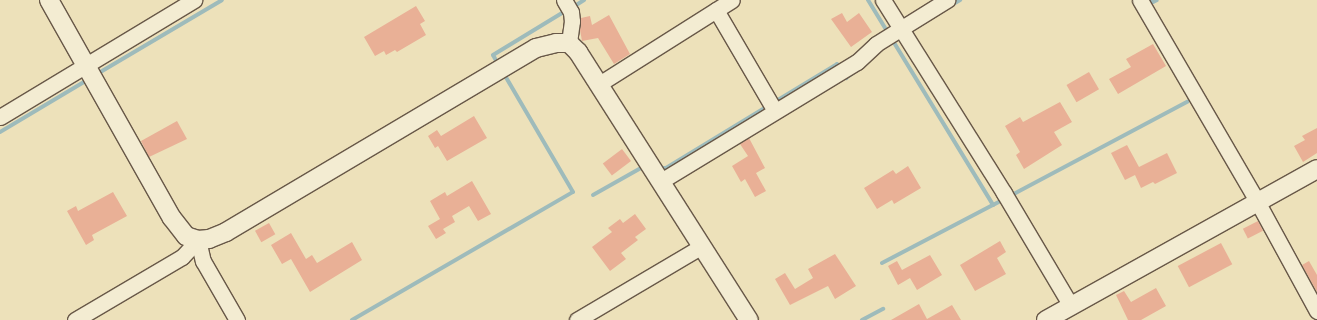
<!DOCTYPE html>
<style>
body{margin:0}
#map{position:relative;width:1317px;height:320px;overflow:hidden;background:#ede1ba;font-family:"Libre Caslon Text",serif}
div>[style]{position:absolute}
.stream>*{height:4px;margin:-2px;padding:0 2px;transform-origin:2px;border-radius:2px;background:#9ebbbb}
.building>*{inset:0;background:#e9b096;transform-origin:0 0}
.roads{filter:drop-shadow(1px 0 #685848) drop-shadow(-1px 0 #685848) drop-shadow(0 1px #685848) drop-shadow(0 -1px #685848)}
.minor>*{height:15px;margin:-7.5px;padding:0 7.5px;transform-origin:7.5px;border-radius:7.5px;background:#f3ecd2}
.tertiary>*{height:18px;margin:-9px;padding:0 9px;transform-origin:9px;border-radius:9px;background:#f3ecd2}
span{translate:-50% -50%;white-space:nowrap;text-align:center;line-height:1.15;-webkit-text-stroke:4px #f3ecd2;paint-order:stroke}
</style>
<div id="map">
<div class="stream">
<i style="left:868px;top:0;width:240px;rotate:58.6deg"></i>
<i style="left:993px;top:205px;width:220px;rotate:-28deg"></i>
<i style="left:1152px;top:0;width:2px;rotate:63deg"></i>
<i style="left:1153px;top:2px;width:4px;rotate:-27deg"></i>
<i style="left:573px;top:7px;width:13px;rotate:-32deg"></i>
<i style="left:948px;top:7px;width:14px;rotate:-30deg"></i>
<i style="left:498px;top:64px;width:10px;rotate:-119deg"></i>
<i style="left:493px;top:55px;width:87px;rotate:-31.3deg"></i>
<i style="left:97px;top:74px;width:145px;rotate:-30.6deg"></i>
<i style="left:0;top:132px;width:104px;rotate:-30.8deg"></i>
<i style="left:659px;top:168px;width:7px"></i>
<i style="left:666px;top:168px;width:200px;rotate:-31.3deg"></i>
<i style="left:837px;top:64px;width:17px;rotate:57deg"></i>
<i style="left:846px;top:78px;width:22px;rotate:-36deg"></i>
<i style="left:593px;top:195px;width:55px;rotate:-29.4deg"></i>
<i style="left:641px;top:168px;width:5px"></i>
<i style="left:882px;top:263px;width:125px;rotate:-27.6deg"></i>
<i style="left:352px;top:320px;width:255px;rotate:-30.1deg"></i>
<i style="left:573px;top:192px;width:139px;rotate:-120.3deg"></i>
<i style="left:862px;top:320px;width:24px;rotate:-28deg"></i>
</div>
<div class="building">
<i style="clip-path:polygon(416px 6px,425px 21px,420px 24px,426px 35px,397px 52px,395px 50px,386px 55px,384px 51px,375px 56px,364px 37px)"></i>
<i style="clip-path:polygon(842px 13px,847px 22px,859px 13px,872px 32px,851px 47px,831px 19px)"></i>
<i style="clip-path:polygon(609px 15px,630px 54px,614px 64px,598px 38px,582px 41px,580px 30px,581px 18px,590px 16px,592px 25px)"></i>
<i style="clip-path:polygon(1153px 44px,1166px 66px,1118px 94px,1109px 79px,1131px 67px,1126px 59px)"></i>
<i style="left:1089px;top:72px;width:20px;height:26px;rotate:60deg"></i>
<i style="clip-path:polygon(1060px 102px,1072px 122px,1054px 132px,1062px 145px,1024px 169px,1016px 155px,1020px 152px,1005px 126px,1020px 117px,1023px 122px)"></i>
<i style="clip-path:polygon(474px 116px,487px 138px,447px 161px,438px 146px,435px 148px,428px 136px,437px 130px,441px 136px)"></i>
<i style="clip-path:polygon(177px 121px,187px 139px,149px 157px,141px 141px)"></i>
<i style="clip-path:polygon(1317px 128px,1317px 153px,1303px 162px,1294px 146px,1305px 140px,1302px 136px)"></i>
<i style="clip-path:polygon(749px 138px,765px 168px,756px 173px,766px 191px,755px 197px,745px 179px,741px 182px,732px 166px,748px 156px,740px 144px)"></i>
<i style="clip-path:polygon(1127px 145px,1139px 167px,1167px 153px,1177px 173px,1155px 184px,1153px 182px,1141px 188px,1135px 175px,1125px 180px,1111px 153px)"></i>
<i style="left:622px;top:149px;width:15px;height:24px;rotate:53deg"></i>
<i style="clip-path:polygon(908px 166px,921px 188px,894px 204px,892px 200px,877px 209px,864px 188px,893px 170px,896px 174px)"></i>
<i style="clip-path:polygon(472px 181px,491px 214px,478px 221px,469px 206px,452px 216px,455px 222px,443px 229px,446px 233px,436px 239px,428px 226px,440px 219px,430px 201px,445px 192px,447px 196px)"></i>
<i style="clip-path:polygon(113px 192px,127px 216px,92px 235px,94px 240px,86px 245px,67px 211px,76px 206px,78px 211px)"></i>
<i style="clip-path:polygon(635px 214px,646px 229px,635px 237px,638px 240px,621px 253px,626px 259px,610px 271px,592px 247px,612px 232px,608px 228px,620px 219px,623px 223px)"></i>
<i style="left:1258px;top:221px;width:11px;height:17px;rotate:63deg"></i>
<i style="left:269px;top:223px;width:13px;height:16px;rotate:61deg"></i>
<i style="clip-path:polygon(291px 233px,306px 259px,312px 255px,317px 263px,352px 242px,362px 260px,310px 292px,291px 259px,282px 264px,271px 245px)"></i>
<i style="clip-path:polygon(1000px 241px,1006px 252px,997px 258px,1006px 274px,975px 291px,960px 265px)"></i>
<i style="left:1221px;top:243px;width:24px;height:49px;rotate:62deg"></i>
<i style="clip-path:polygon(835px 254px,856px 286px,835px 299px,828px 286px,790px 305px,775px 279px,785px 273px,795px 289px,813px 278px,808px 269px)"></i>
<i style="clip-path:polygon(930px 255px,942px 275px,917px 290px,910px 278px,898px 285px,888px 266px,897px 261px,902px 270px)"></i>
<i style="clip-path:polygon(1309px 261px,1317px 275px,1317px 292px,1302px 265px)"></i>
<i style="clip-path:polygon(1156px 288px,1166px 306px,1141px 320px,1128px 320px,1116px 295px,1124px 291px,1131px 302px)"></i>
<i style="clip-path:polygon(919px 304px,927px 319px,952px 305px,961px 320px,891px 320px)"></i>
</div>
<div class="roads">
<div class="minor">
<i style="left:564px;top:0;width:14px;rotate:60deg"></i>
<i style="left:571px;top:12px;width:9px;rotate:84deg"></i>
<i style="left:572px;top:21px;width:22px;rotate:98deg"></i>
<i style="left:883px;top:0;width:228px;rotate:57.9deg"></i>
<i style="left:1004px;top:193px;width:131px;rotate:59.3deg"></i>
<i style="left:1140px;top:0;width:235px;rotate:59.8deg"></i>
<i style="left:1258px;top:203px;width:123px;rotate:61.4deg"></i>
<i style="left:716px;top:10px;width:117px;rotate:59.7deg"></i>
<i style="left:599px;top:84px;width:157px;rotate:-32.3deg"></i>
<i style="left:0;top:117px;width:227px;rotate:-31.1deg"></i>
<i style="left:661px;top:181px;width:229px;rotate:-31.3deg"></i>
<i style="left:857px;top:62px;width:26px;rotate:-43deg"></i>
<i style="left:876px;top:44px;width:84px;rotate:-31.8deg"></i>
<i style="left:198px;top:240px;width:22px;rotate:77deg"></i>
<i style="left:203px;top:261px;width:68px;rotate:60deg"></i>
<i style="left:75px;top:320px;width:124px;rotate:-30.5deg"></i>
<i style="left:182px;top:257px;width:23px;rotate:-47deg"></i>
<i style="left:577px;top:320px;width:145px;rotate:-30.6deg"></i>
</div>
<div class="tertiary">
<i style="left:49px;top:0;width:250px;rotate:60.6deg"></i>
<i style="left:172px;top:218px;width:23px;rotate:52deg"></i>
<i style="left:186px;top:236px;width:13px;rotate:18deg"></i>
<i style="left:198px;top:240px;width:11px;rotate:-5deg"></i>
<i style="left:209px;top:239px;width:18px;rotate:-22deg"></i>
<i style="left:226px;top:232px;width:360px;rotate:-30.7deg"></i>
<i style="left:536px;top:48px;width:21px;rotate:-14deg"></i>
<i style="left:556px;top:43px;width:13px"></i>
<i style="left:569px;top:43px;width:13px;rotate:45deg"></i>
<i style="left:578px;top:52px;width:318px;rotate:57.5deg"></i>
<i style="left:1046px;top:320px;width:310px;rotate:-29.1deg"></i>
</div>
</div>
</div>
